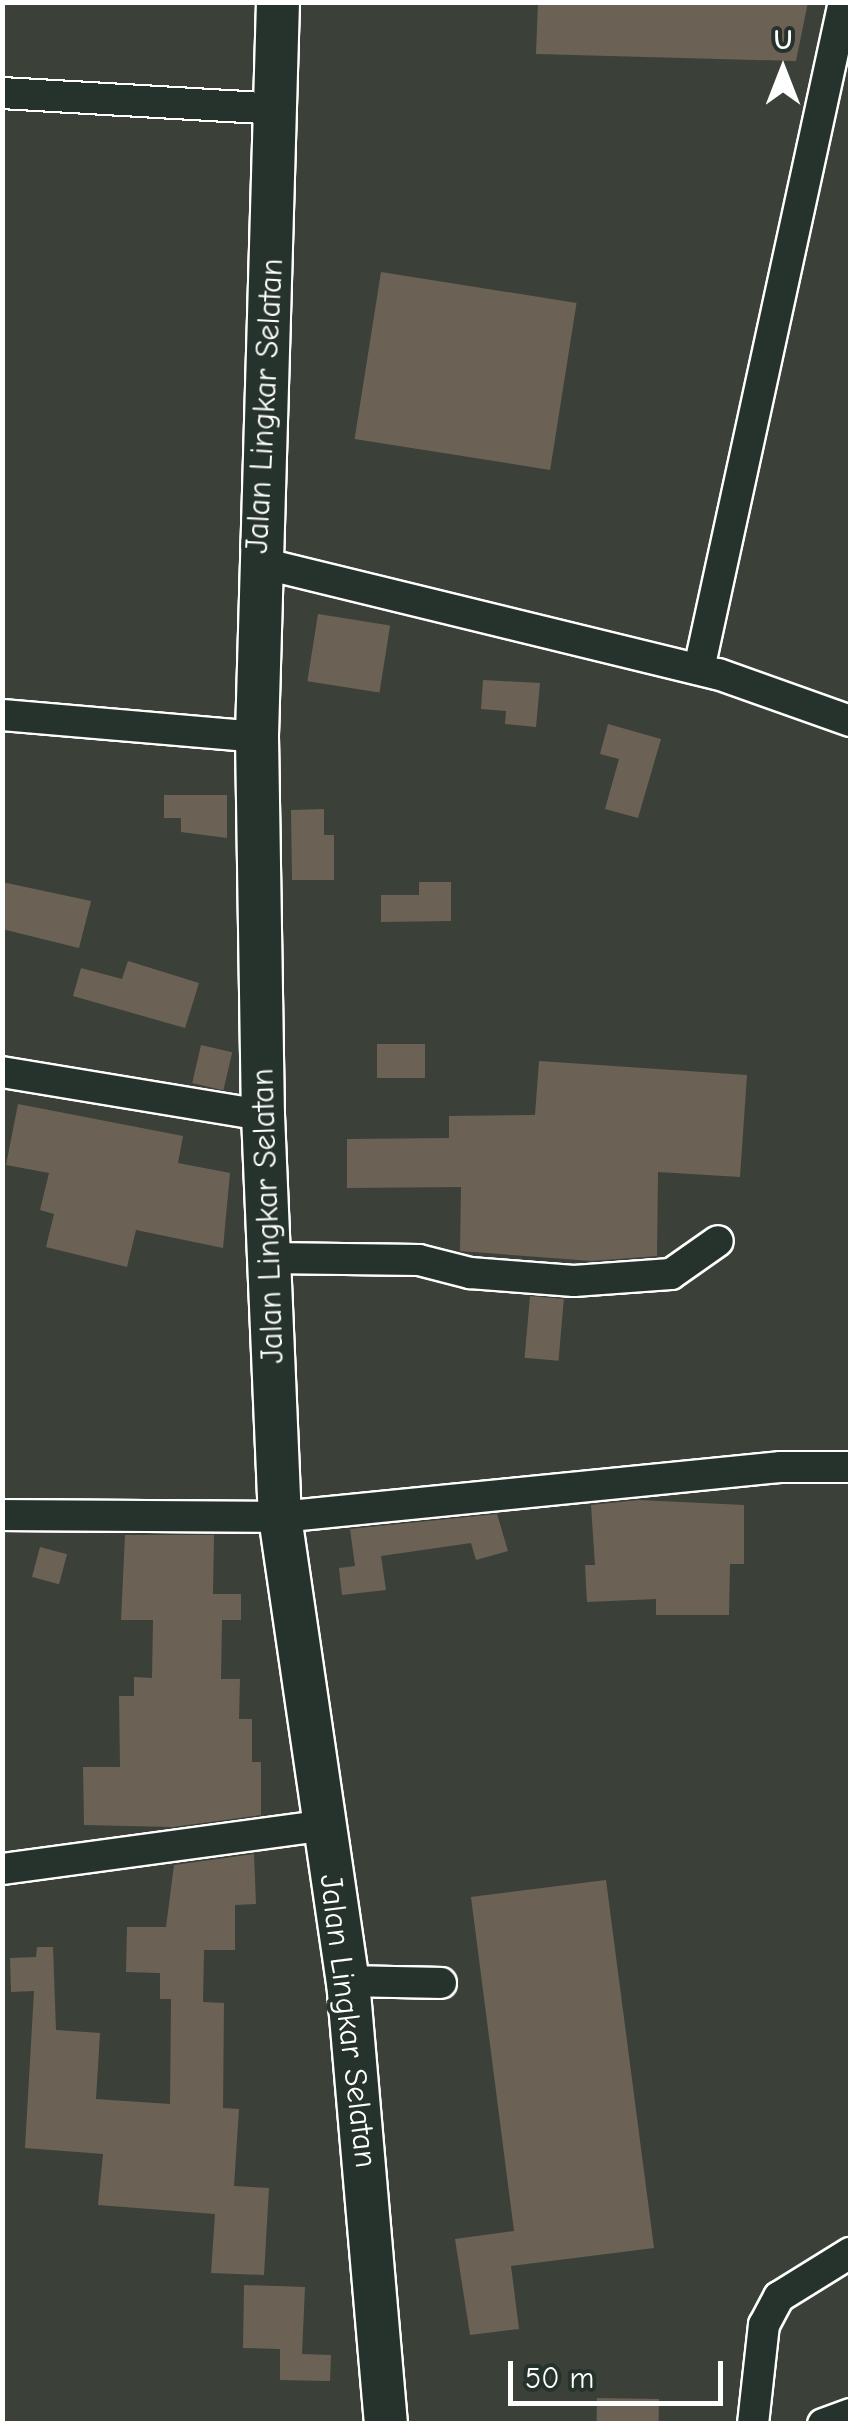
<!DOCTYPE html>
<style>
body{margin:0}
#map{position:relative;width:853px;height:2426px;overflow:hidden;background:#3b4139;font-family:"Comic Neue",sans-serif}
div>[style]{position:absolute}
.building>*{inset:0;background:#6b6255;transform-origin:0 0}
.roads{filter:drop-shadow(2px 0 #fff) drop-shadow(-2px 0 #fff) drop-shadow(0 2px #fff) drop-shadow(0 -2px #fff)}
.minor>*{height:30px;margin:-15px;padding:0 15px;transform-origin:15px;border-radius:15px;background:#26332d}
.highway>*{height:42px;margin:-21px;padding:0 21px;transform-origin:21px;border-radius:21px;background:#26332d}
span{translate:-50% -50%;white-space:nowrap;text-align:center;line-height:1.15;-webkit-text-stroke:8px #26332d;paint-order:stroke}
.street-label{font-size:32px;color:#fff}
.frame{position:absolute;inset:0;border:5px solid #fff;pointer-events:none}
.north{position:absolute;left:733px;top:20px;width:100px;height:100px;-webkit-text-stroke:8px #26332d;paint-order:stroke;rotate:0deg;font-size:28px;font-weight:700;line-height:40px;text-align:center;color:#fff}
.north::after{content:'';display:block;margin:auto;width:35px;height:45px;background:#fff;clip-path:polygon(50% 0,100% 100%,50% 72%,0 100%)}
.scale{position:absolute;left:508px;top:2361px;width:215px;height:45px;box-sizing:border-box;border:5px solid #fff;border-top:0;padding-left:12px;font-size:30px;line-height:35px;white-space:nowrap;color:#fff;-webkit-text-stroke:8px #26332d;paint-order:stroke}
</style>
<div id="map">
<div class="building">
<i style="clip-path:polygon(538px 2px,808px 2px,796px 61px,536px 54px)"></i>
<i style="left:381px;top:272px;width:198px;height:169px;rotate:9deg"></i>
<i style="left:318px;top:614px;width:73px;height:68px;rotate:9deg"></i>
<i style="clip-path:polygon(483px 680px,540px 683px,536px 727px,505px 724px,506px 711px,481px 709px)"></i>
<i style="clip-path:polygon(608px 724px,661px 739px,638px 818px,605px 809px,619px 759px,600px 754px)"></i>
<i style="clip-path:polygon(164px 795px,227px 795px,227px 838px,181px 832px,181px 818px,164px 818px)"></i>
<i style="clip-path:polygon(324px 809px,324px 835px,334px 835px,334px 880px,292px 880px,291px 810px)"></i>
<i style="clip-path:polygon(2px 882px,91px 901px,79px 948px,2px 929px)"></i>
<i style="clip-path:polygon(419px 882px,451px 882px,451px 921px,381px 922px,381px 895px,419px 895px)"></i>
<i style="clip-path:polygon(128px 961px,199px 983px,185px 1028px,73px 996px,81px 968px,122px 979px)"></i>
<i style="left:377px;top:1044px;width:48px;height:34px"></i>
<i style="left:201px;top:1045px;width:32px;height:39px;rotate:13deg"></i>
<i style="clip-path:polygon(539px 1061px,747px 1075px,740px 1177px,658px 1172px,657px 1256px,592px 1261px,460px 1251px,461px 1187px,347px 1188px,347px 1139px,449px 1138px,449px 1116px,535px 1115px)"></i>
<i style="clip-path:polygon(18px 1104px,183px 1136px,178px 1163px,230px 1173px,223px 1248px,136px 1230px,127px 1267px,46px 1247px,54px 1214px,40px 1210px,49px 1173px,6px 1165px)"></i>
<i style="left:530px;top:1296px;width:34px;height:62px;rotate:5deg"></i>
<i style="clip-path:polygon(639px 1500px,744px 1505px,744px 1564px,730px 1564px,729px 1615px,656px 1615px,656px 1599px,587px 1602px,585px 1565px,595px 1565px,591px 1505px)"></i>
<i style="clip-path:polygon(497px 1514px,508px 1551px,476px 1560px,471px 1543px,381px 1556px,386px 1590px,342px 1595px,339px 1568px,355px 1566px,350px 1529px)"></i>
<i style="clip-path:polygon(125px 1535px,214px 1535px,213px 1594px,241px 1594px,241px 1620px,222px 1620px,221px 1679px,240px 1679px,239px 1719px,252px 1719px,252px 1762px,261px 1762px,261px 1815px,173px 1827px,84px 1825px,83px 1767px,120px 1767px,119px 1696px,134px 1696px,134px 1677px,152px 1678px,153px 1620px,121px 1620px)"></i>
<i style="left:40px;top:1547px;width:28px;height:31px;rotate:15deg"></i>
<i style="clip-path:polygon(254px 1854px,256px 1904px,235px 1905px,235px 1950px,204px 1950px,203px 2002px,224px 2003px,223px 2108px,239px 2109px,234px 2186px,269px 2188px,264px 2275px,211px 2273px,215px 2214px,98px 2205px,103px 2154px,25px 2148px,34px 1991px,11px 1992px,10px 1958px,36px 1957px,37px 1947px,53px 1947px,56px 2030px,100px 2033px,96px 2099px,170px 2104px,171px 1999px,160px 1999px,160px 1973px,126px 1972px,127px 1927px,166px 1927px,174px 1865px)"></i>
<i style="clip-path:polygon(606px 1880px,654px 2248px,511px 2266px,519px 2329px,470px 2335px,455px 2239px,514px 2231px,471px 1897px)"></i>
<i style="clip-path:polygon(244px 2285px,305px 2287px,302px 2354px,331px 2355px,330px 2381px,280px 2380px,280px 2349px,243px 2348px)"></i>
<i style="left:597px;top:2398px;width:62px;height:26px;rotate:1deg"></i>
</div>
<div class="roads">
<div class="minor">
<i style="left:2px;top:93px;width:277px;rotate:3.3deg"></i>
<i style="left:257px;top:562px;width:474px;rotate:13.7deg"></i>
<i style="left:718px;top:674px;width:140px;rotate:19.6deg"></i>
<i style="left:699px;top:669px;width:683px;rotate:-77.74deg"></i>
<i style="left:2px;top:715px;width:256px;rotate:4.9deg"></i>
<i style="left:2px;top:1072px;width:265px;rotate:9.4deg"></i>
<i style="left:269px;top:1258px;width:150px;rotate:0.8deg"></i>
<i style="left:419px;top:1260px;width:53px;rotate:14.3deg"></i>
<i style="left:470px;top:1273px;width:104px;rotate:4.4deg"></i>
<i style="left:574px;top:1281px;width:97px;rotate:-4.1deg"></i>
<i style="left:671px;top:1274px;width:57px;rotate:-35.1deg"></i>
<i style="left:2px;top:1515px;width:278px;rotate:0.4deg"></i>
<i style="left:280px;top:1517px;width:502px;rotate:-5.71deg"></i>
<i style="left:780px;top:1467px;width:70px"></i>
<i style="left:2px;top:1869px;width:323px;rotate:-7.7deg"></i>
<i style="left:348px;top:1981px;width:93px;rotate:1.2deg"></i>
<i style="left:753px;top:2424px;width:100px;rotate:-83.7deg"></i>
<i style="left:764px;top:2325px;width:32px;rotate:-62deg"></i>
<i style="left:779px;top:2297px;width:84px;rotate:-31.8deg"></i>
<i style="left:823px;top:2424px;width:29px;rotate:-20deg"></i>
</div>
<div class="highway">
<i style="left:278px;top:2px;width:735px;rotate:91.64deg"></i>
<i style="left:257px;top:737px;width:378px;rotate:89.1deg"></i>
<i style="left:263px;top:1115px;width:402px;rotate:87.6deg"></i>
<i style="left:280px;top:1517px;width:469px;rotate:81.7deg"></i>
<i style="left:348px;top:1981px;width:445px;rotate:85.1deg"></i>
</div>
</div>
<div class="street-label">
<span style="left:265px;top:406px;rotate:-87deg">Jalan Lingkar Selatan</span>
<span style="left:268px;top:1216px;rotate:-92deg">Jalan Lingkar Selatan</span>
<span style="left:348px;top:2021px;rotate:83deg">Jalan Lingkar Selatan</span>
</div>
<div class="frame"></div>
<div class="north">U</div>
<div class="scale">50 m</div>
</div>
